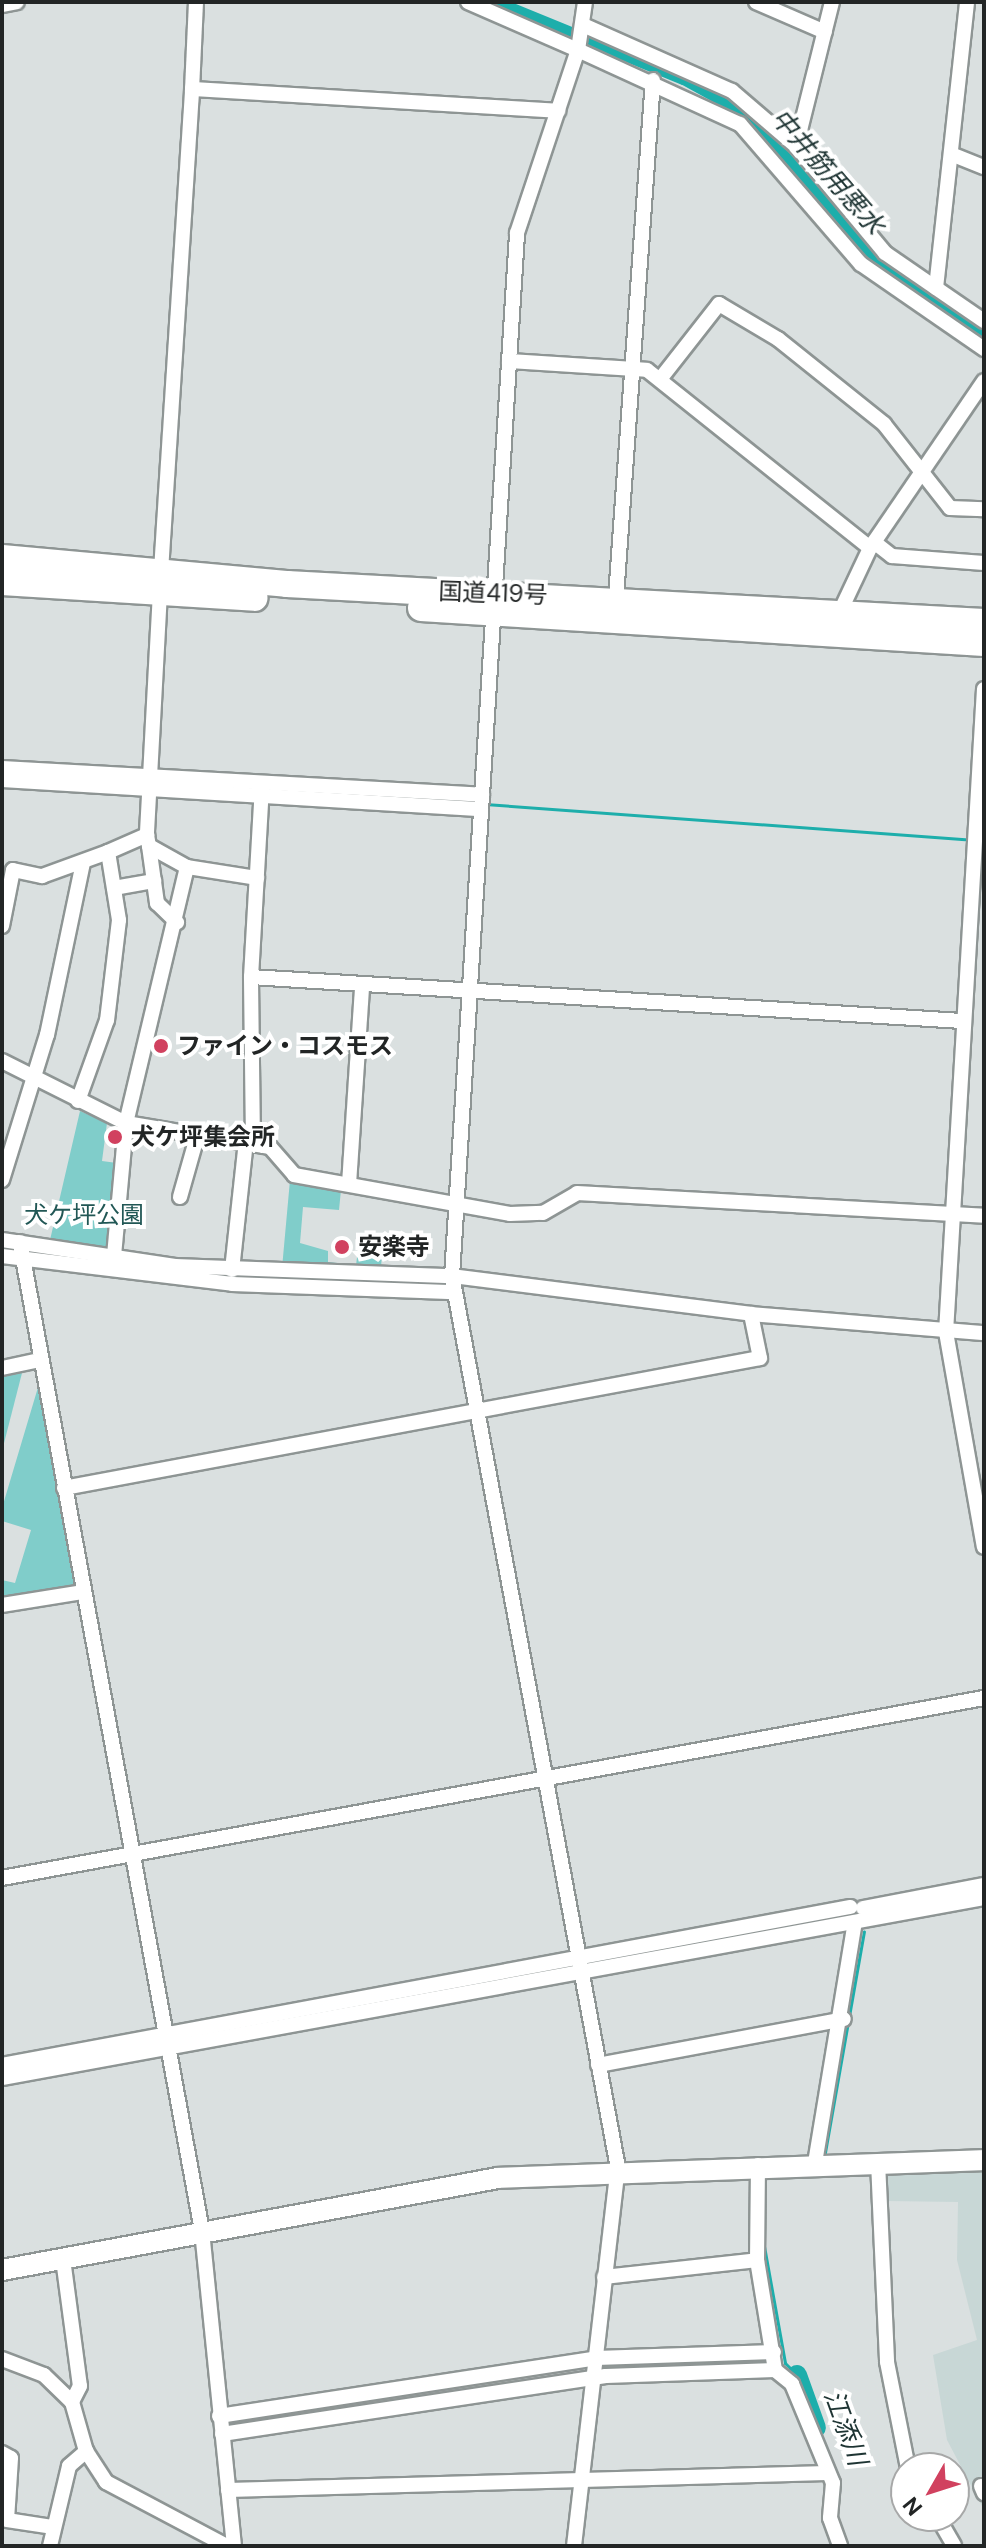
<!DOCTYPE html>
<meta charset="utf-8">
<style>
body{margin:0}
#map{position:relative;width:986px;height:2548px;overflow:hidden;background:#dae0e0;font-family:"DM Sans","Noto Sans JP",sans-serif}
div>[style]{position:absolute}
.built>*{inset:0;background:#c8d7d6}
.green>*{inset:0;background:#80cdca}
.stream>*{height:3px;margin:-1.5px;padding:0 1.5px;transform-origin:1.5px;border-radius:1.5px;background:#1daeab}
.canal>*{height:12px;margin:-6px;padding:0 6px;transform-origin:6px;border-radius:6px;background:#1daeab}
.river>*{height:20px;margin:-10px;padding:0 10px;transform-origin:10px;border-radius:10px;background:#1daeab}
.roads{filter:drop-shadow(2px 0 #8e9594) drop-shadow(-2px 0 #8e9594) drop-shadow(0 2px #8e9594) drop-shadow(0 -2px #8e9594)}
.street>*{height:14px;margin:-7px;padding:0 7px;transform-origin:7px;border-radius:7px;background:#fff}
.secondary>*{height:20px;margin:-10px;padding:0 10px;transform-origin:10px;border-radius:10px;background:#fff}
.highway>*{height:26px;margin:-13px;padding:0 13px;transform-origin:13px;border-radius:13px;background:#fff}
.dots>*{width:22px;height:22px;translate:-50% -50%;box-sizing:border-box;border:4px solid #fff;border-radius:50%}
span{translate:-50% -50%;white-space:nowrap;text-align:center;line-height:1.15;-webkit-text-stroke:8px #fff;paint-order:stroke}
.street-label{font-size:24px;color:#222525}
.poi-label{font-size:24px;color:#222525;font-weight:700}
.left{translate:0 -50%;text-align:left}
.park-label{font-size:24px;color:#215755}
.water-label{font-size:26px;color:#1e3433;font-style:italic}
.frame{position:absolute;inset:0;border:4px solid #222525;pointer-events:none}
.north{position:absolute;left:890px;top:2452px;width:80px;height:80px;box-sizing:border-box;background:#fff;border:2px solid #a7a8a8;border-radius:50%;rotate:231deg;font-size:22px;font-weight:700;line-height:32px;text-align:center;color:#222525}
.north::after{content:'';display:block;margin:auto;width:28px;height:36px;background:#d1415f;clip-path:polygon(50% 0,100% 100%,50% 72%,0 100%)}
</style>
<div id="map">
<div class="built">
<i style="clip-path:polygon(984px 2169px,984px 2510px,947px 2440px,933px 2355px,977px 2340px,957px 2260px,958px 2202px,886px 2201px,883px 2171px)"></i>
</div>
<div class="green">
<i style="clip-path:polygon(80px 1111px,107px 1123px,102px 1161px,117px 1163px,110px 1248px,50px 1240px)"></i>
<i style="clip-path:polygon(290px 1180px,341px 1190px,339px 1210px,303px 1207px,300px 1243px,328px 1251px,328px 1262px,356px 1265px,358px 1250px,382px 1252px,381px 1268px,282px 1268px)"></i>
<i style="clip-path:polygon(22px 1373px,2px 1451px,2px 1377px)"></i>
<i style="clip-path:polygon(39px 1384px,77px 1586px,2px 1600px,2px 1580px,15px 1583px,31px 1530px,2px 1521px,2px 1508px)"></i>
</div>
<div class="stream">
<i style="left:485px;top:804px;width:488px;rotate:4.2deg"></i>
<i style="left:824px;top:2158px;width:230px;rotate:-80deg"></i>
<i style="left:802px;top:2177px;width:18px;rotate:-13deg"></i>
<i style="left:764px;top:2246px;width:119px;rotate:79.8deg"></i>
<i style="left:785px;top:2363px;width:17px;rotate:45deg"></i>
<i style="left:599px;top:2369px;width:166px;rotate:-2.1deg"></i>
</div>
<div class="canal">
<i style="left:495px;top:2px;width:204px;rotate:22.2deg"></i>
<i style="left:684px;top:79px;width:74px;rotate:29deg"></i>
<i style="left:749px;top:115px;width:189px;rotate:49.3deg"></i>
<i style="left:872px;top:258px;width:135px;rotate:34.2deg"></i>
</div>
<div class="river">
<i style="left:797px;top:2375px;width:56px;rotate:70.3deg"></i>
</div>
<div class="roads">
<div class="street">
<i style="left:196px;top:2px;width:87px;rotate:92.6deg"></i>
<i style="left:192px;top:89px;width:367px;rotate:3.4deg"></i>
<i style="left:468px;top:2px;width:120px;rotate:23.6deg"></i>
<i style="left:578px;top:50px;width:49px;rotate:-81.7deg"></i>
<i style="left:756px;top:2px;width:75px;rotate:23.5deg"></i>
<i style="left:832px;top:2px;width:148px;rotate:104deg"></i>
<i style="left:796px;top:146px;width:139px;rotate:50.2deg"></i>
<i style="left:885px;top:253px;width:120px;rotate:34.5deg"></i>
<i style="left:2px;top:5px;width:15px;rotate:-11deg"></i>
<i style="left:583px;top:25px;width:163px;rotate:23.9deg"></i>
<i style="left:732px;top:91px;width:84px;rotate:40.7deg"></i>
<i style="left:951px;top:154px;width:35px;rotate:22deg"></i>
<i style="left:936px;top:288px;width:288px;rotate:-83.8deg"></i>
<i style="left:509px;top:361px;width:138px;rotate:3.7deg"></i>
<i style="left:647px;top:370px;width:285px;rotate:38.6deg"></i>
<i style="left:661px;top:378px;width:94px;rotate:-51.9deg"></i>
<i style="left:719px;top:304px;width:69px;rotate:30.7deg"></i>
<i style="left:778px;top:339px;width:136px;rotate:38.7deg"></i>
<i style="left:884px;top:424px;width:107px;rotate:51.8deg"></i>
<i style="left:950px;top:508px;width:34px;rotate:2deg"></i>
<i style="left:874px;top:542px;width:23px;rotate:38deg"></i>
<i style="left:892px;top:556px;width:92px;rotate:4.4deg"></i>
<i style="left:161px;top:571px;width:483px;rotate:-86.3deg"></i>
<i style="left:160px;top:592px;width:243px;rotate:93.1deg"></i>
<i style="left:147px;top:835px;width:11px;rotate:80deg"></i>
<i style="left:149px;top:846px;width:43px;rotate:28.9deg"></i>
<i style="left:616px;top:597px;width:518px;rotate:-85.91deg"></i>
<i style="left:839px;top:614px;width:73px;rotate:-64.8deg"></i>
<i style="left:870px;top:548px;width:202px;rotate:-55.7deg"></i>
<i style="left:984px;top:689px;width:644px;rotate:93.38deg"></i>
<i style="left:946px;top:1332px;width:218px;rotate:80deg"></i>
<i style="left:2px;top:768px;width:481px;rotate:3.2deg"></i>
<i style="left:2px;top:780px;width:480px;rotate:3.5deg"></i>
<i style="left:149px;top:846px;width:58px;rotate:82deg"></i>
<i style="left:157px;top:903px;width:28px;rotate:44deg"></i>
<i style="left:108px;top:852px;width:43px;rotate:-23.6deg"></i>
<i style="left:114px;top:888px;width:41px;rotate:-9.9deg"></i>
<i style="left:2px;top:926px;width:57px;rotate:-78.9deg"></i>
<i style="left:13px;top:870px;width:30px;rotate:12deg"></i>
<i style="left:42px;top:876px;width:70px;rotate:-20deg"></i>
<i style="left:108px;top:852px;width:69px;rotate:80.8deg"></i>
<i style="left:119px;top:920px;width:101px;rotate:96.8deg"></i>
<i style="left:107px;top:1020px;width:86px;rotate:109.7deg"></i>
<i style="left:251px;top:977px;width:712px;rotate:3.54deg"></i>
<i style="left:2px;top:1061px;width:139px;rotate:26.6deg"></i>
<i style="left:126px;top:1123px;width:146px;rotate:9.5deg"></i>
<i style="left:270px;top:1147px;width:37px;rotate:49deg"></i>
<i style="left:294px;top:1175px;width:219px;rotate:10.2deg"></i>
<i style="left:510px;top:1214px;width:33px;rotate:-2deg"></i>
<i style="left:543px;top:1213px;width:39px;rotate:-30deg"></i>
<i style="left:577px;top:1193px;width:408px;rotate:3.2deg"></i>
<i style="left:253px;top:1143px;width:166px;rotate:-90.7deg"></i>
<i style="left:251px;top:977px;width:190px;rotate:-86.7deg"></i>
<i style="left:2px;top:1180px;width:152px;rotate:-72.8deg"></i>
<i style="left:47px;top:1035px;width:177px;rotate:-78.2deg"></i>
<i style="left:349px;top:1184px;width:197px;rotate:-86.2deg"></i>
<i style="left:180px;top:1197px;width:62px;rotate:-74.2deg"></i>
<i style="left:2px;top:1240px;width:175px;rotate:8.5deg"></i>
<i style="left:175px;top:1266px;width:277px;rotate:2.1deg"></i>
<i style="left:452px;top:1276px;width:301px;rotate:7.2deg"></i>
<i style="left:751px;top:1314px;width:234px;rotate:4.7deg"></i>
<i style="left:20px;top:1242px;width:1006px;rotate:79.57deg"></i>
<i style="left:202px;top:2231px;width:317px;rotate:84.2deg"></i>
<i style="left:2px;top:1256px;width:232px;rotate:6.9deg"></i>
<i style="left:232px;top:1284px;width:223px;rotate:2.1deg"></i>
<i style="left:114px;top:1256px;width:134px;rotate:-84.8deg"></i>
<i style="left:126px;top:1123px;width:263px;rotate:-76.6deg"></i>
<i style="left:187px;top:867px;width:71px;rotate:8.9deg"></i>
<i style="left:232px;top:1270px;width:129px;rotate:-83.8deg"></i>
<i style="left:2px;top:1368px;width:39px;rotate:-12deg"></i>
<i style="left:64px;top:1488px;width:708px;rotate:-10.58deg"></i>
<i style="left:760px;top:1358px;width:45px;rotate:-101.6deg"></i>
<i style="left:2px;top:1605px;width:82px;rotate:-9.1deg"></i>
<i style="left:2px;top:1878px;width:998px;rotate:-10.39deg"></i>
<i style="left:863px;top:1908px;width:123px;rotate:-10.8deg"></i>
<i style="left:2px;top:2065px;width:863px;rotate:-10.55deg"></i>
<i style="left:598px;top:2065px;width:250px;rotate:-10.6deg"></i>
<i style="left:2px;top:2078px;width:998px;rotate:-10.39deg"></i>
<i style="left:878px;top:2162px;width:200px;rotate:87.4deg"></i>
<i style="left:887px;top:2362px;width:108px;rotate:78.8deg"></i>
<i style="left:815px;top:2163px;width:244px;rotate:-80.6deg"></i>
<i style="left:758px;top:2165px;width:95px;rotate:90.6deg"></i>
<i style="left:757px;top:2260px;width:111px;rotate:80.7deg"></i>
<i style="left:775px;top:2370px;width:22px;rotate:39deg"></i>
<i style="left:792px;top:2384px;width:107px;rotate:67.5deg"></i>
<i style="left:833px;top:2483px;width:35px;rotate:95deg"></i>
<i style="left:830px;top:2518px;width:30px;rotate:70deg"></i>
<i style="left:63px;top:2259px;width:128px;rotate:82.4deg"></i>
<i style="left:80px;top:2386px;width:18px;rotate:117deg"></i>
<i style="left:604px;top:2277px;width:154px;rotate:-6.3deg"></i>
<i style="left:2px;top:2359px;width:45px;rotate:20.9deg"></i>
<i style="left:44px;top:2375px;width:39px;rotate:44deg"></i>
<i style="left:72px;top:2402px;width:51px;rotate:74.1deg"></i>
<i style="left:86px;top:2451px;width:37px;rotate:57deg"></i>
<i style="left:106px;top:2482px;width:137px;rotate:27.9deg"></i>
<i style="left:219px;top:2416px;width:381px;rotate:-8.7deg"></i>
<i style="left:596px;top:2358px;width:178px;rotate:-1.9deg"></i>
<i style="left:222px;top:2434px;width:388px;rotate:-8.6deg"></i>
<i style="left:606px;top:2376px;width:169px;rotate:-2deg"></i>
<i style="left:2px;top:2453px;width:10px;rotate:29deg"></i>
<i style="left:11px;top:2458px;width:62px;rotate:93.7deg"></i>
<i style="left:7px;top:2520px;width:47px;rotate:8.7deg"></i>
<i style="left:981px;top:2486px;width:8px;rotate:67deg"></i>
<i style="left:228px;top:2490px;width:599px;rotate:-1.63deg"></i>
<i style="left:937px;top:2516px;width:34px;rotate:60deg"></i>
<i style="left:50px;top:2546px;width:82px;rotate:-76.6deg"></i>
<i style="left:69px;top:2466px;width:23px;rotate:-41deg"></i>
<i style="left:574px;top:2546px;width:381px;rotate:-83.4deg"></i>
<i style="left:618px;top:2168px;width:907px;rotate:-100.54deg"></i>
<i style="left:452px;top:1276px;width:1045px;rotate:-86.43deg"></i>
<i style="left:517px;top:233px;width:193px;rotate:-71.6deg"></i>
<i style="left:578px;top:50px;width:178px;rotate:24.6deg"></i>
<i style="left:740px;top:124px;width:185px;rotate:49.2deg"></i>
<i style="left:861px;top:264px;width:150px;rotate:34.6deg"></i>
</div>
<div class="secondary">
<i style="left:2px;top:2270px;width:504px;rotate:-10.51deg"></i>
<i style="left:498px;top:2178px;width:486px;rotate:-2.1deg"></i>
</div>
<div class="highway">
<i style="left:2px;top:558px;width:286px;rotate:5.2deg"></i>
<i style="left:287px;top:584px;width:698px;rotate:3.12deg"></i>
<i style="left:2px;top:582px;width:253px;rotate:3.6deg"></i>
<i style="left:421px;top:608px;width:564px;rotate:3.56deg"></i>
</div>
</div>
<div class="dots">
<i style="left:161px;top:1046px;background:#d1415f"></i>
<i style="left:115px;top:1137px;background:#d1415f"></i>
<i style="left:342px;top:1247px;background:#d1415f"></i>
</div>
<div class="street-label">
<span style="left:493px;top:593px;rotate:2deg">国道419号</span>
</div>
<div class="poi-label">
<span class="left" style="left:177px;top:1046px">ファイン・コスモス</span>
<span class="left" style="left:131px;top:1137px">犬ケ坪集会所</span>
<span class="left" style="left:358px;top:1247px">安楽寺</span>
</div>
<div class="park-label">
<span style="left:84px;top:1215px">犬ケ坪公園</span>
</div>
<div class="water-label">
<span style="left:827px;top:172px;rotate:49deg">中井筋用悪水</span>
<span style="left:845px;top:2428px;rotate:70deg">江添川</span>
</div>
<div class="frame"></div>
<div class="north">N</div>
</div>
